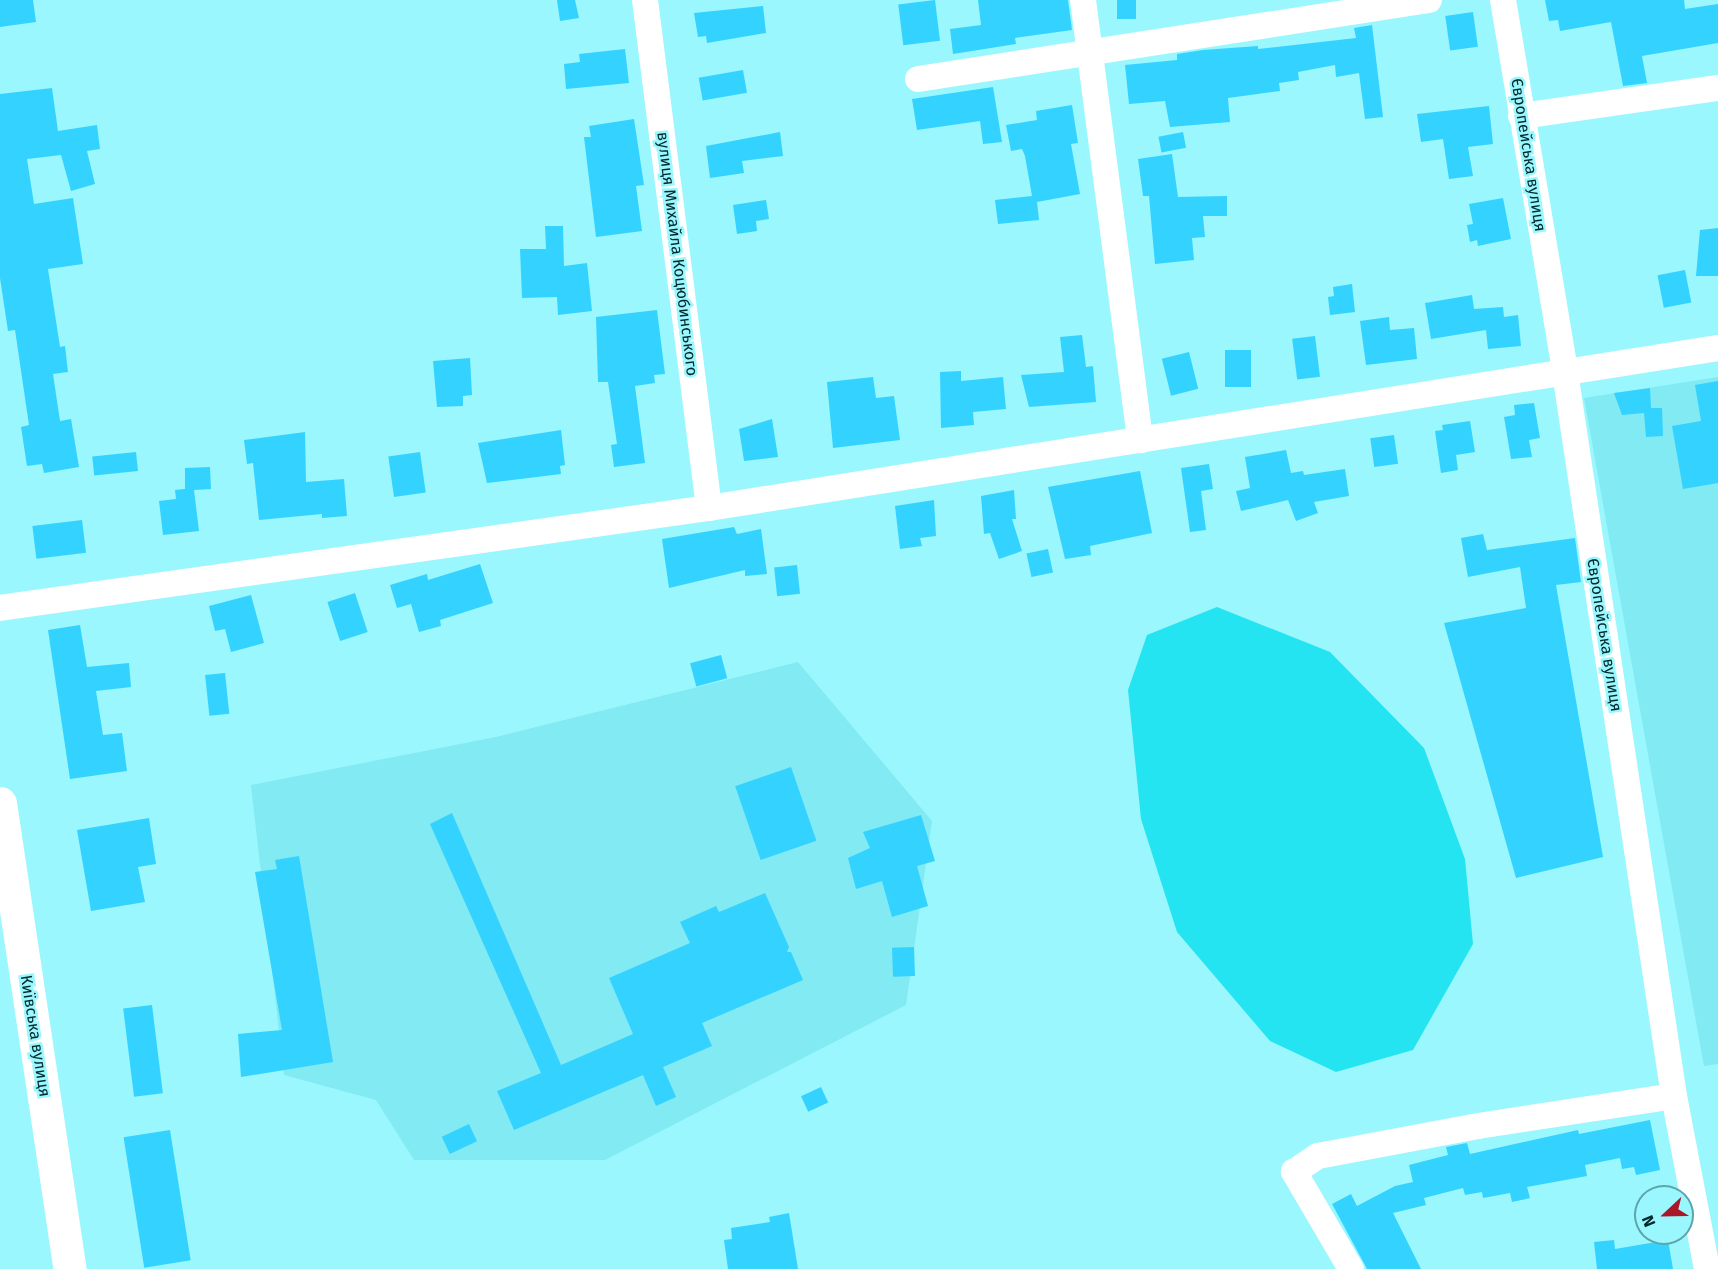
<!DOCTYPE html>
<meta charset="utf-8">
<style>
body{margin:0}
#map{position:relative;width:1718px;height:1269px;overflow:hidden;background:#9af7fe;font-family:"Fira Sans",sans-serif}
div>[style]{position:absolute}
.built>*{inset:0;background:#81eaf3}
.water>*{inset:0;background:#25e4f1}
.building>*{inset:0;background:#34d2ff;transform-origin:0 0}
.street>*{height:26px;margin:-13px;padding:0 13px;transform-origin:13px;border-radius:13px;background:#fff}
.secondary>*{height:33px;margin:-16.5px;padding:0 16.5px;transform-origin:16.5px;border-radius:16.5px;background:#fff}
span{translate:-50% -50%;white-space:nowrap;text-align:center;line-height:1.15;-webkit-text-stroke:5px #9af7fe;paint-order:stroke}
.street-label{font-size:16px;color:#00292c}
.north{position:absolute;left:1634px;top:1185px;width:60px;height:60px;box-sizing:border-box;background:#9af7fe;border:2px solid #5ca5aa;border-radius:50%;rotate:248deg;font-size:16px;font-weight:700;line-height:24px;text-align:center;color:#00292c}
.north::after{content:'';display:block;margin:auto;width:21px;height:27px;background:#ab1729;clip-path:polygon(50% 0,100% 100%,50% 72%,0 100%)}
</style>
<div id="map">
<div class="built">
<i style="clip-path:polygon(1718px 377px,1718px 1064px,1704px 1066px,1584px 398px)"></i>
<i style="clip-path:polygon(798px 662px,932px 821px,906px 1005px,605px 1160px,414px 1160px,376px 1100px,284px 1075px,251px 785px,496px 737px)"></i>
</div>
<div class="water">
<i style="clip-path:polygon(1217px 607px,1330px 652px,1424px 748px,1465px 859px,1473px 944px,1413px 1050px,1336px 1072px,1270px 1041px,1177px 932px,1141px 819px,1128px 690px,1147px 635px)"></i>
</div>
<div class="building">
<i style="clip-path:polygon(0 0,33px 0,36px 22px,0 27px)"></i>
<i style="clip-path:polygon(557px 0,575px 0,579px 18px,560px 21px)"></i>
<i style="left:935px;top:0;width:41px;height:37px;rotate:83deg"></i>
<i style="clip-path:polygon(978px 0,1068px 0,1072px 30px,1015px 38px,1016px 44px,953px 54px,950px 29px,981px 25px)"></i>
<i style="left:1117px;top:0;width:19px;height:19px"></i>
<i style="clip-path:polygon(1545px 0,1684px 0,1685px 9px,1718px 4px,1718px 43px,1642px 56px,1647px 83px,1623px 86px,1611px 22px,1560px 31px,1558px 20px,1549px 21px)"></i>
<i style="clip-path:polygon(763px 6px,766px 33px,707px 43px,706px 36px,698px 37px,694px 13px)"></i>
<i style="left:1473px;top:12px;width:35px;height:28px;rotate:82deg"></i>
<i style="clip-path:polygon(1372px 25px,1383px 117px,1365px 119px,1359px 73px,1336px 77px,1335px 65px,1298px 72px,1299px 80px,1279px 83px,1280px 91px,1228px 98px,1230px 122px,1170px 127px,1165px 101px,1129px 104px,1125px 65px,1177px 60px,1177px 54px,1203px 50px,1258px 46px,1258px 49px,1356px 38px,1354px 28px)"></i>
<i style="clip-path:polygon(625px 49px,629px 83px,566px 89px,564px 64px,580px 62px,579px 54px)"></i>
<i style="left:743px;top:70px;width:23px;height:45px;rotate:80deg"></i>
<i style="clip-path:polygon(993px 87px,1002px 142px,983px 144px,980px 121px,917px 130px,912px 99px)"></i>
<i style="clip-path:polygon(52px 88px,58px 131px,97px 125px,100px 149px,87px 151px,95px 184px,71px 191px,61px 155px,27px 159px,34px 204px,73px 198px,83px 264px,48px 269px,60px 347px,65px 346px,68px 372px,53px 374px,60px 421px,71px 419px,79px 467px,44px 473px,42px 464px,27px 466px,21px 427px,29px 425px,15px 330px,8px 331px,0 278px,0 94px)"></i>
<i style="clip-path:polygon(1072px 105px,1078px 143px,1071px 144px,1080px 194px,1037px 202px,1039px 220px,998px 224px,995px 200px,1032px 196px,1025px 156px,1022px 149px,1011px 151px,1006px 125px,1037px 120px,1036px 111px)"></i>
<i style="clip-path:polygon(1489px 106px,1493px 144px,1468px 147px,1473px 176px,1449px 179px,1443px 139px,1421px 142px,1417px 114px)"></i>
<i style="clip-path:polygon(634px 119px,644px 185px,636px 186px,642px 231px,596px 237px,584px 137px,591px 137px,589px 126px)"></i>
<i style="clip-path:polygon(780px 132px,783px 156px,742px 161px,744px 173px,710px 178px,706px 146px)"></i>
<i style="left:1183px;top:132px;width:16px;height:25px;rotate:79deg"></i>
<i style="clip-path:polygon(1172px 154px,1178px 197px,1227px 196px,1227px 216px,1203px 216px,1205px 237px,1192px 238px,1194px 260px,1155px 264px,1149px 196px,1143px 196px,1138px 159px)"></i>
<i style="clip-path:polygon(1503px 198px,1511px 239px,1478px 246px,1477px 240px,1470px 242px,1467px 225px,1473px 224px,1469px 204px)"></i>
<i style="clip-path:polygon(766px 200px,769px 219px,756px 221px,757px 231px,737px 234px,733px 205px)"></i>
<i style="clip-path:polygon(545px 226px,563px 226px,564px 266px,587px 263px,592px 311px,558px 315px,557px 297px,522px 298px,520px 249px,546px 249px)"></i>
<i style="clip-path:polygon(1718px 228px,1718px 276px,1696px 276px,1700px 230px)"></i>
<i style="left:1685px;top:270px;width:33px;height:28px;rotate:79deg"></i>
<i style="clip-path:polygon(1352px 284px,1355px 312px,1330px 315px,1328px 297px,1334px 296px,1333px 287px)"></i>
<i style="clip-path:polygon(1472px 295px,1474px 309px,1503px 307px,1504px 317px,1518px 315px,1521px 346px,1488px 349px,1486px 330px,1431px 339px,1425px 303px)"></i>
<i style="clip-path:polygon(657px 310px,665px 374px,654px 375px,655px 383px,635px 386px,645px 463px,614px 467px,611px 445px,617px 444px,608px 382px,598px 382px,596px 317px)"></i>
<i style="clip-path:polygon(1389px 317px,1390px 330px,1414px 328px,1417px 359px,1366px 365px,1360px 321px)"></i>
<i style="clip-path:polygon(1082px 335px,1086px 367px,1093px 366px,1096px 402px,1029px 407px,1021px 375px,1064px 372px,1060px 337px)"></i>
<i style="left:1315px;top:336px;width:41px;height:23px;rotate:83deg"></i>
<i style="left:1225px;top:350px;width:26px;height:37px"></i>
<i style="left:1189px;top:352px;width:38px;height:28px;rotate:76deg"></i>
<i style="clip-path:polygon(470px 358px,472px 395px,463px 396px,463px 406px,437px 407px,433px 361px)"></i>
<i style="clip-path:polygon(961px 371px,961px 381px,1003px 377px,1006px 409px,973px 412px,974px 425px,941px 428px,940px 372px)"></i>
<i style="clip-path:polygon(873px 377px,876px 398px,894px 396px,900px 440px,833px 448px,827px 382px)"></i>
<i style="clip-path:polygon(1718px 381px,1718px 483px,1683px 489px,1672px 426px,1701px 421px,1695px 385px)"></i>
<i style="clip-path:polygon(1650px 388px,1651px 408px,1662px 408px,1663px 436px,1646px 437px,1644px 413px,1622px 415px,1614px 393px)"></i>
<i style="clip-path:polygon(1534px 403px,1540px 438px,1529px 440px,1532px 457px,1511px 459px,1504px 417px,1515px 415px,1514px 405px)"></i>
<i style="clip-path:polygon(772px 419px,778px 457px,744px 461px,739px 429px)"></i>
<i style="clip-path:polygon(1470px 421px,1475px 452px,1456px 455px,1458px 470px,1441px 473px,1435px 431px,1443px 430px,1442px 425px)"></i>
<i style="clip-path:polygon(561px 430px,565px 465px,560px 466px,561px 474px,487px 483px,478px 443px)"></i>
<i style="clip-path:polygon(305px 432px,306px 482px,344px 479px,347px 516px,322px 518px,322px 514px,259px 520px,253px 463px,247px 464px,244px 440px)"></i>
<i style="left:1394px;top:435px;width:29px;height:24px;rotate:82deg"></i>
<i style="clip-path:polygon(1286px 450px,1291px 473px,1303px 471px,1304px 475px,1345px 469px,1349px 496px,1314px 502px,1318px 513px,1296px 521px,1288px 500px,1241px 511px,1236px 491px,1250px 488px,1245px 457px)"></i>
<i style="left:136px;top:452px;width:19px;height:44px;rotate:84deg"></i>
<i style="left:420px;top:452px;width:41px;height:32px;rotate:82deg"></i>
<i style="clip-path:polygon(1209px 464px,1213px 489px,1201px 491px,1206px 530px,1190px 532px,1181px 468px)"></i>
<i style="clip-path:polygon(210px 467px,211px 489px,194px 490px,199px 531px,163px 535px,159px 501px,176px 499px,175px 490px,185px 489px,185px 468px)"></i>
<i style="clip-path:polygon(1140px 471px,1152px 533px,1090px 546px,1091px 555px,1065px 559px,1048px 487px)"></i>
<i style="clip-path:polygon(1014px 490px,1016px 519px,1012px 519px,1022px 551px,999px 559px,990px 533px,984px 534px,981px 496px)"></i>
<i style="clip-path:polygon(934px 500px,936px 536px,920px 538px,922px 546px,900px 549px,895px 506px)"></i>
<i style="left:82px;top:520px;width:33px;height:50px;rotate:83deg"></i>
<i style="clip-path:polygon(734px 527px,737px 534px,761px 529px,767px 574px,745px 576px,745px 570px,669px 588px,662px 539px)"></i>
<i style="clip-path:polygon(1483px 534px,1487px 550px,1575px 538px,1581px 582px,1556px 585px,1603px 857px,1516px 878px,1444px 623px,1526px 608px,1520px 567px,1468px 577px,1461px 538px)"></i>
<i style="left:1048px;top:549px;width:24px;height:22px;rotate:78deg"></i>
<i style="clip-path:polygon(480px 564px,493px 603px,440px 620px,441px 626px,419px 632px,411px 604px,397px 608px,390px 585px,427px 574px,428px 580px)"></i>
<i style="left:797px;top:565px;width:29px;height:23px;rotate:84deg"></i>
<i style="left:355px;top:593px;width:41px;height:29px;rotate:72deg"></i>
<i style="clip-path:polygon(251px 595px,264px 643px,231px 652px,225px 629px,215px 631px,209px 606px)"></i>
<i style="clip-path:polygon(80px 625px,87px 667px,129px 663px,131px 687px,96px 691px,103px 735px,122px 733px,127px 771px,70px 779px,48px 630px)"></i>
<i style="left:721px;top:655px;width:24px;height:32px;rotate:75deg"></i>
<i style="left:225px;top:673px;width:41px;height:20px;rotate:84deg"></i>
<i style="left:791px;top:767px;width:78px;height:59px;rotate:71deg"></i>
<i style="clip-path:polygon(452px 813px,561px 1065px,633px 1034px,609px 978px,690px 943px,680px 922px,716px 906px,719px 912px,765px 893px,789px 947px,787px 952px,791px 952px,803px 980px,702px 1023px,712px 1046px,663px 1067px,676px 1097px,656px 1106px,643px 1075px,514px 1130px,497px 1091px,541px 1073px,430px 824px)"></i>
<i style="clip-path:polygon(921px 815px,935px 861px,917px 866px,928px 906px,892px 917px,882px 881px,856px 889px,848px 858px,870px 848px,863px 832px)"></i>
<i style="clip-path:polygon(149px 818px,156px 864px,138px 867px,145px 902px,91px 911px,77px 830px)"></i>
<i style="clip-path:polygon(299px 856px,333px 1062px,241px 1077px,238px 1034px,282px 1030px,255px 872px,277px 869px,275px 860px)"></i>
<i style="left:914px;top:947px;width:29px;height:22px;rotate:88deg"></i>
<i style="left:152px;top:1005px;width:89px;height:29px;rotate:83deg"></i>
<i style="left:821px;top:1087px;width:17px;height:22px;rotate:65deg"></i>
<i style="clip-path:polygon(1650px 1120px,1660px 1170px,1636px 1175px,1634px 1167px,1622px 1169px,1620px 1158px,1585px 1165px,1587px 1176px,1527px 1187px,1530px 1198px,1512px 1202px,1510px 1193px,1483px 1198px,1482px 1192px,1465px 1195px,1463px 1188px,1424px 1198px,1426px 1205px,1393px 1213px,1421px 1269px,1367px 1269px,1332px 1204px,1351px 1194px,1357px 1206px,1395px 1186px,1413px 1182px,1409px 1165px,1448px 1155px,1446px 1147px,1467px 1143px,1470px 1154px,1578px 1130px,1579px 1134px)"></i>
<i style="left:469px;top:1124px;width:19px;height:30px;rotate:65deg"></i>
<i style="left:170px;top:1130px;width:132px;height:47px;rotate:81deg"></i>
<i style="clip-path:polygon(789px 1213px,798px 1269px,728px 1269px,724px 1240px,732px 1239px,731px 1228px,770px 1222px,769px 1217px)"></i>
<i style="clip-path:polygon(1614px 1240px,1615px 1249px,1668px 1240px,1673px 1269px,1597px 1269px,1594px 1242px)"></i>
</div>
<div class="street">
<i style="left:645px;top:0;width:512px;rotate:82.82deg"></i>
<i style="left:1083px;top:0;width:444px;rotate:82.6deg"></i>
<i style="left:1503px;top:0;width:377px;rotate:80.5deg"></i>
<i style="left:1565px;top:372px;width:732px;rotate:81.44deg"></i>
<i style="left:1674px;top:1096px;width:176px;rotate:79.2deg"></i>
<i style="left:918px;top:79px;width:517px;rotate:-8.79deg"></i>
<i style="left:1521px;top:116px;width:199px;rotate:-8.1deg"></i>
<i style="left:0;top:608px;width:716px;rotate:-8.03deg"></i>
<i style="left:709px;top:508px;width:1022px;rotate:-9.01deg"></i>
<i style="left:1351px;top:1269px;width:113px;rotate:-120.4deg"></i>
<i style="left:1294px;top:1172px;width:29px;rotate:-34deg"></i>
<i style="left:1318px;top:1156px;width:163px;rotate:-10.6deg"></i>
<i style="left:1478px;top:1126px;width:198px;rotate:-8.7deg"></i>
</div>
<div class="secondary">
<i style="left:0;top:803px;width:471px;rotate:81.5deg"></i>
</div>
<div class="street-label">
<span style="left:1528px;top:155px;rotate:81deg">Європейська вулиця</span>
<span style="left:677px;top:254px;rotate:83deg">вулиця Михайла Коцюбинського</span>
<span style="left:1604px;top:635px;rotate:81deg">Європейська вулиця</span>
<span style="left:35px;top:1036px;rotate:81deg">Київська вулиця</span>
</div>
<div class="north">N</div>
</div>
